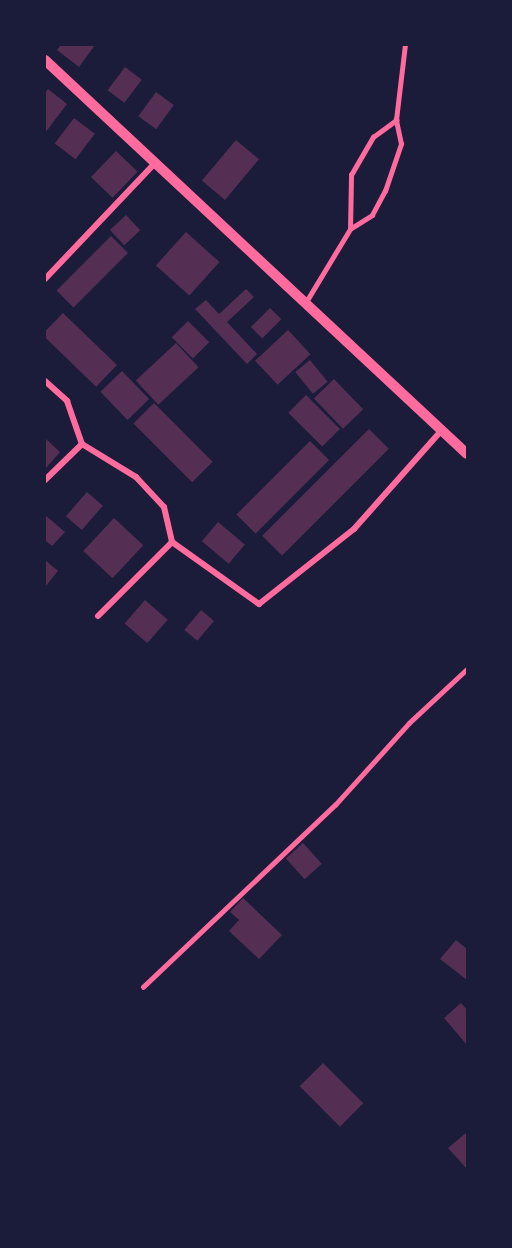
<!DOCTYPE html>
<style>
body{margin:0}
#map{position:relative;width:512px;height:1248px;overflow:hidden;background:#1b1b3a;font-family:Commissioner,sans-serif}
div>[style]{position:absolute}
.building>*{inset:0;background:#542f53;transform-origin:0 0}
.service>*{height:4.5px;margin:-2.25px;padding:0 2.25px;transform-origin:2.25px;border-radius:2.25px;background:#ff6b9d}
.minor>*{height:6px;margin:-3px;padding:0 3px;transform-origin:3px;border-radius:3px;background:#ff6b9d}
.tertiary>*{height:10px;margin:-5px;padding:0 5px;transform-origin:5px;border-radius:5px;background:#ff6b9d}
span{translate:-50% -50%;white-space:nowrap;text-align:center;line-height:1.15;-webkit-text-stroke:4.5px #1b1b3a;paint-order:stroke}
.frame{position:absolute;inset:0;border:46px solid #1b1b3a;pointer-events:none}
</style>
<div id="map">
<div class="building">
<i style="clip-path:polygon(61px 45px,95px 45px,79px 67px,57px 50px)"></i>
<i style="left:125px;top:67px;width:21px;height:29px;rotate:37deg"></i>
<i style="clip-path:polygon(48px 89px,67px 104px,45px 133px,45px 93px)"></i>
<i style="left:156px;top:92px;width:22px;height:30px;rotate:36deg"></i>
<i style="left:74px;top:118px;width:26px;height:32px;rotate:37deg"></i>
<i style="left:236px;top:140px;width:30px;height:53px;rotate:40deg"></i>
<i style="left:116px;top:151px;width:30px;height:36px;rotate:44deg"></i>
<i style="left:126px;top:215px;width:21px;height:22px;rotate:47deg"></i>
<i style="left:186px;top:232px;width:45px;height:45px;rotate:42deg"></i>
<i style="left:111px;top:236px;width:24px;height:77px;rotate:45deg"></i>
<i style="clip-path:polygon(246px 289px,254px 297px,227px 322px,257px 354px,247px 364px,195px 309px,206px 300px,219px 314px)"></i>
<i style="left:270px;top:308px;width:16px;height:27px;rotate:45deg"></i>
<i style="left:63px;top:313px;width:75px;height:30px;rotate:44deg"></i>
<i style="left:188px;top:321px;width:30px;height:23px;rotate:45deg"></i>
<i style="left:288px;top:330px;width:33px;height:45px;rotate:47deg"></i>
<i style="left:176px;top:343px;width:33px;height:55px;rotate:47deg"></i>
<i style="left:310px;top:360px;width:28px;height:19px;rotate:51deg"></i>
<i style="left:122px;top:371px;width:39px;height:30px;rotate:46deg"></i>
<i style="left:334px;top:379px;width:42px;height:28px;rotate:46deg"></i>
<i style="left:306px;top:395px;width:48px;height:25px;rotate:45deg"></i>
<i style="left:154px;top:403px;width:83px;height:29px;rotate:45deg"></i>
<i style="left:369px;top:429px;width:28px;height:151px;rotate:45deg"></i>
<i style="clip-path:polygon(45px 438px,60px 452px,45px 469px)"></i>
<i style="left:310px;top:441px;width:27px;height:104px;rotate:45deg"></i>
<i style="left:87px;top:492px;width:21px;height:32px;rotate:41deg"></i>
<i style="clip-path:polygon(45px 515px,65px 532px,52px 546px,45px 540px)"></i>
<i style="left:114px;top:518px;width:40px;height:45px;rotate:43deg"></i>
<i style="left:218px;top:522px;width:35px;height:25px;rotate:40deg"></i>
<i style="clip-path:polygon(45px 560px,58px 571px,45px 587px)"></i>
<i style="left:145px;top:600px;width:30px;height:31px;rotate:41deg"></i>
<i style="left:201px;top:610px;width:17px;height:26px;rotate:40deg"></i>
<i style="left:303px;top:843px;width:28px;height:23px;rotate:48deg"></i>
<i style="clip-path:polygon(243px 898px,282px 935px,259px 959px,229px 931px,239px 920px,230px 912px)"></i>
<i style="clip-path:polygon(456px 940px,467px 949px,467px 980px,440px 959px)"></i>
<i style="clip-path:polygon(461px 1003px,467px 1010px,467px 1045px,444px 1018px)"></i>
<i style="left:323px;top:1063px;width:57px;height:33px;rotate:45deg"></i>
<i style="clip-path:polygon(467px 1132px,467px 1169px,448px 1148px)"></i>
</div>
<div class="service">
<i style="left:350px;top:229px;width:54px;rotate:-88.9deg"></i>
<i style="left:351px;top:175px;width:44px;rotate:-59.9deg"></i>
<i style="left:373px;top:137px;width:29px;rotate:-36deg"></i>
<i style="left:306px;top:302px;width:85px;rotate:-58.9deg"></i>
<i style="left:350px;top:229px;width:26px;rotate:-32deg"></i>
<i style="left:372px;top:215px;width:27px;rotate:-62deg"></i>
<i style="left:385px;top:191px;width:50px;rotate:-71.2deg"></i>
<i style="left:401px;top:144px;width:25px;rotate:-102deg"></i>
<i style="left:396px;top:120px;width:76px;rotate:-83.2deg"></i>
<i style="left:143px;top:987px;width:265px;rotate:-43.5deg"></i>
<i style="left:335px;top:805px;width:110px;rotate:-47.9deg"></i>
<i style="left:409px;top:723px;width:79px;rotate:-43deg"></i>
</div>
<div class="minor">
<i style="left:45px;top:279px;width:157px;rotate:-46.5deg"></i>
<i style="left:45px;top:381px;width:30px;rotate:42deg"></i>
<i style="left:67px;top:401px;width:46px;rotate:70.8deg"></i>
<i style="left:82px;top:444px;width:52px;rotate:135.8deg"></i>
<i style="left:82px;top:444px;width:63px;rotate:31.4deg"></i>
<i style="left:136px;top:477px;width:41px;rotate:47deg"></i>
<i style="left:164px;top:507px;width:36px;rotate:77deg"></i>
<i style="left:172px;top:542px;width:107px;rotate:35.5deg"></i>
<i style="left:259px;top:604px;width:121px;rotate:-38.3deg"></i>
<i style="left:354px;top:529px;width:131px;rotate:-48.4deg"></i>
<i style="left:98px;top:616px;width:105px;rotate:-45deg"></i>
</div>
<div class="tertiary">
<i style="left:45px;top:60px;width:577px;rotate:43.03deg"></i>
</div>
<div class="frame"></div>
</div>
